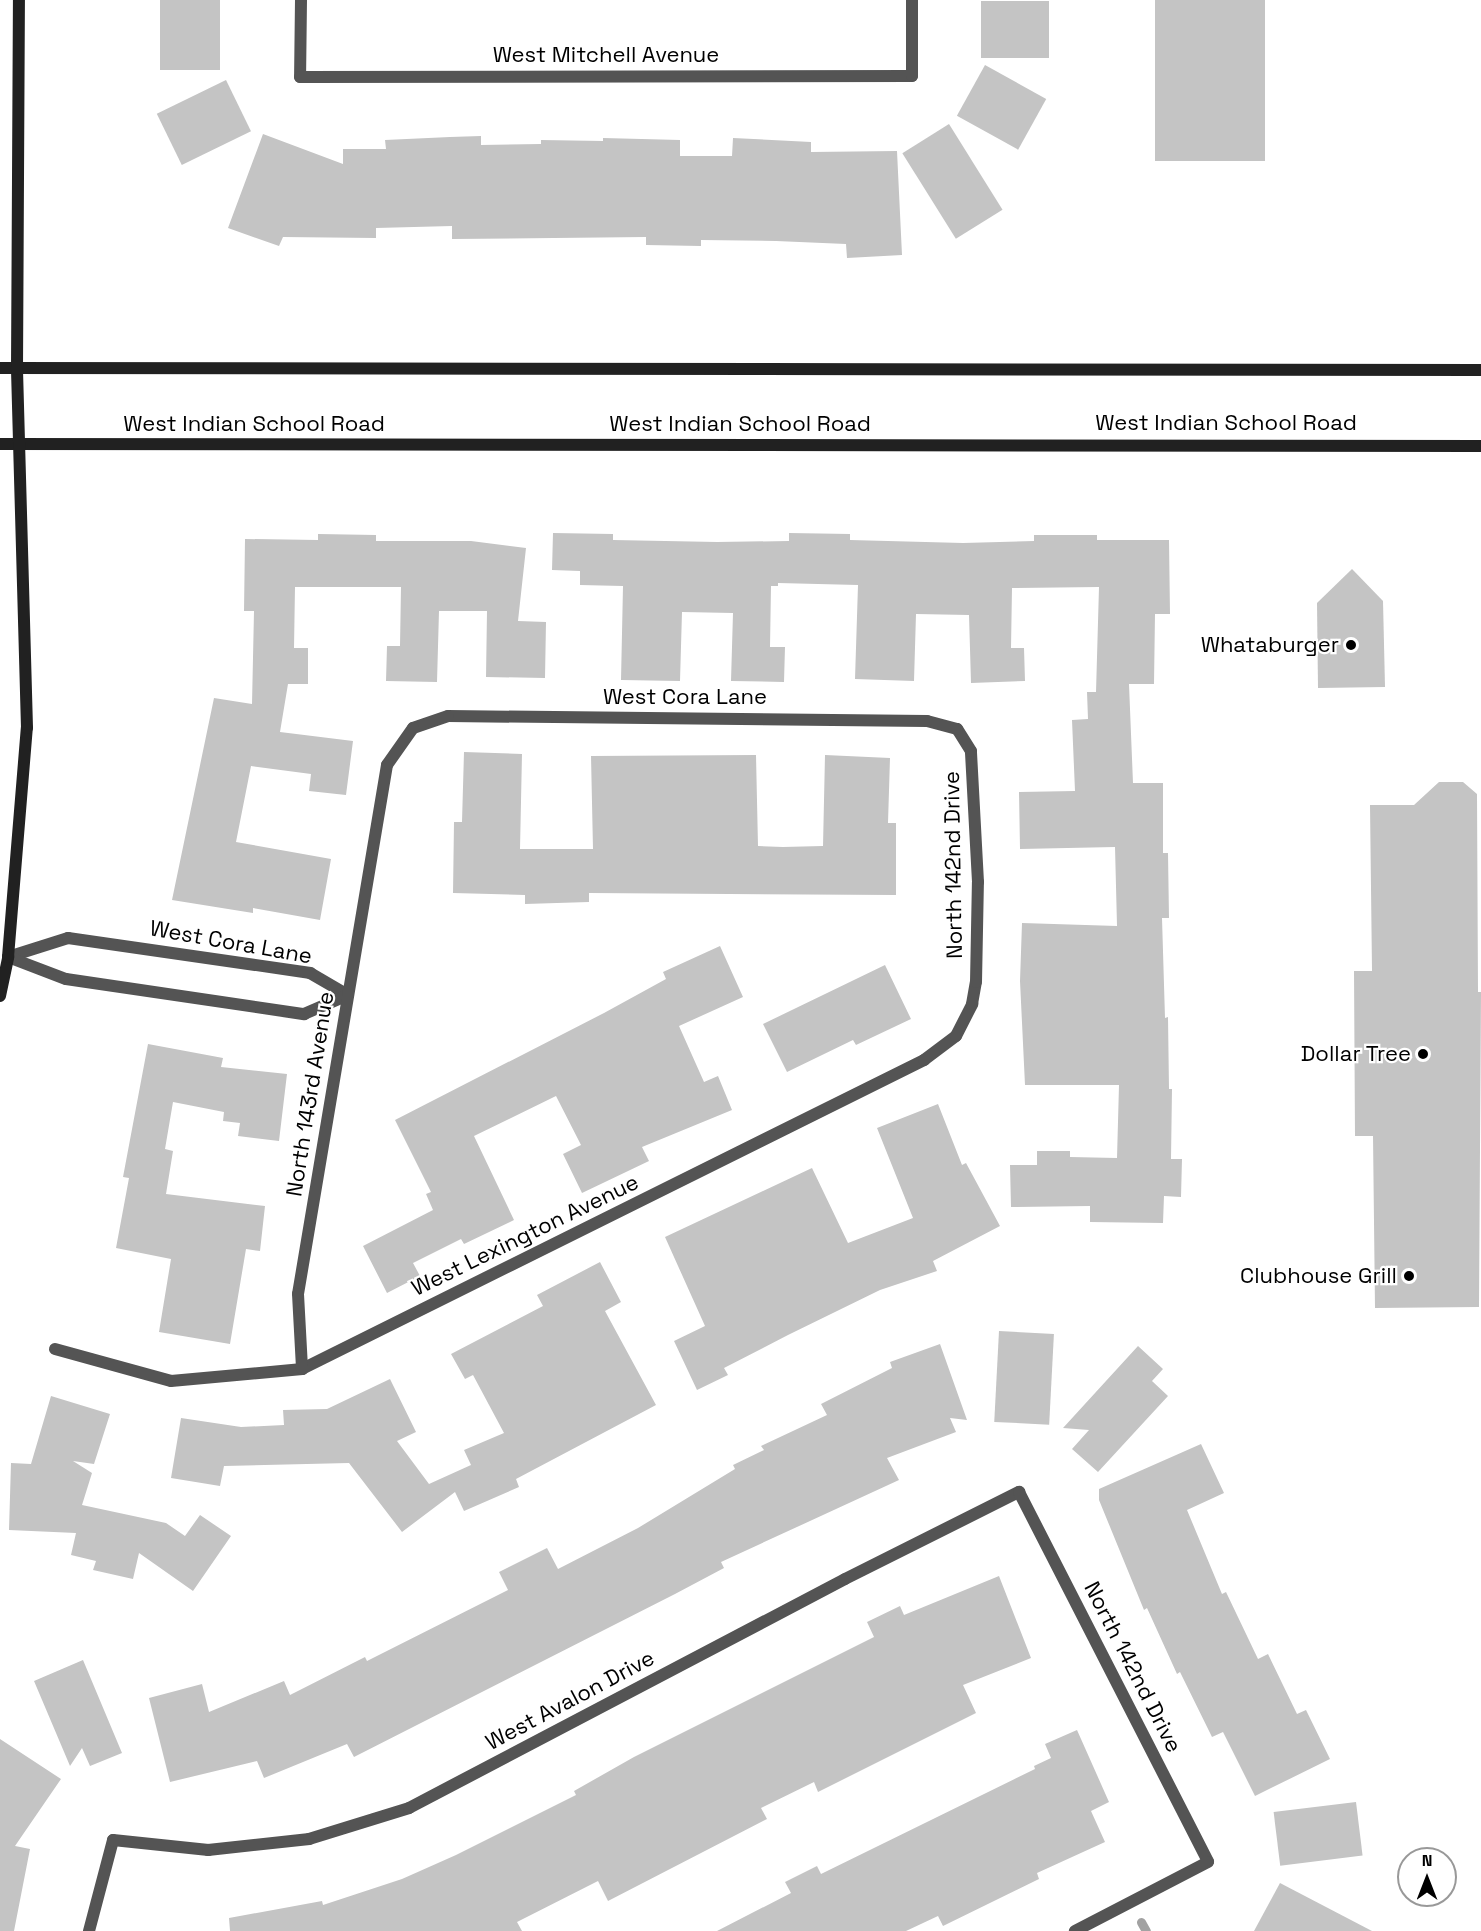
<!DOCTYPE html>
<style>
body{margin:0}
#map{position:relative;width:1481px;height:1931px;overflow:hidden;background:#fff;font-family:"Space Grotesk",sans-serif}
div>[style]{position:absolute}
.stream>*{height:9px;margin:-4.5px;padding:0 4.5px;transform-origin:4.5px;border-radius:4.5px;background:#a2a2a2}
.building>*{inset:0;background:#c4c4c4;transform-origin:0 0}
.street>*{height:12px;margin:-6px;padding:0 6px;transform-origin:6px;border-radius:6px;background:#545454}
.secondary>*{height:12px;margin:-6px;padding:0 6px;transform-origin:6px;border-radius:6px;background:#212121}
.dots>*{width:16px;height:16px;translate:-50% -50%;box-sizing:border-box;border:3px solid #fff;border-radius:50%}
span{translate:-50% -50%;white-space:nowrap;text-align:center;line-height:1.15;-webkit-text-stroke:4.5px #fff;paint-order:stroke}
.street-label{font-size:22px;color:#000}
.poi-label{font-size:22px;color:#000}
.right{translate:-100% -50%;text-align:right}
.north{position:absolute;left:1397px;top:1847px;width:60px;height:60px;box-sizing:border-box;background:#fff;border:2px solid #999;border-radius:50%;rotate:0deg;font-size:16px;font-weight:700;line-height:24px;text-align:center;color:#000}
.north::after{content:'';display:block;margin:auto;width:21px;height:27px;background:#000;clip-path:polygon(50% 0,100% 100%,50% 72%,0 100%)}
</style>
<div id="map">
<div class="stream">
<i style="left:1141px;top:1922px;width:10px;rotate:61deg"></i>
</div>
<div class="building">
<i style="left:160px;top:0;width:60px;height:70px"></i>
<i style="left:1155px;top:0;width:110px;height:161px"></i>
<i style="left:981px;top:1px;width:68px;height:57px"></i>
<i style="left:985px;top:65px;width:70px;height:58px;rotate:29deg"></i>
<i style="left:226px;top:80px;width:57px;height:77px;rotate:64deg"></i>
<i style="left:949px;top:124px;width:101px;height:55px;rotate:58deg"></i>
<i style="clip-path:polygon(263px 134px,343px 164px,343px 149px,386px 149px,385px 140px,450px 137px,481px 136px,481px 145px,541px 144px,541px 140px,603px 141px,603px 138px,680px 140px,680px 156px,732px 156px,733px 138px,811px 142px,811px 152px,897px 151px,902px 255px,847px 258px,846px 244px,776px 241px,701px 240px,701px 246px,646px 245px,646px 237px,452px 239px,452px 226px,376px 228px,376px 238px,283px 237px,279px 246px,228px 228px)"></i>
<i style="clip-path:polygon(553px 533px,613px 534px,613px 540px,717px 542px,789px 541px,789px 533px,850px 534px,850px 540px,963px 543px,1034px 541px,1034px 535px,1097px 535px,1097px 540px,1169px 540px,1170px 614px,1155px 614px,1154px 684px,1129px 684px,1133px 783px,1163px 783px,1163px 853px,1168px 853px,1169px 918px,1162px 918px,1165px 1018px,1168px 1017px,1169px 1089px,1172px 1089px,1171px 1159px,1182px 1159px,1181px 1197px,1164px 1196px,1163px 1223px,1090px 1222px,1090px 1206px,1011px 1207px,1010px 1165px,1037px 1165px,1037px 1151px,1070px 1151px,1070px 1157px,1117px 1158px,1119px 1085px,1025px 1085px,1020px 981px,1022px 923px,1117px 926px,1115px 847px,1020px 849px,1019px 792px,1075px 791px,1072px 720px,1088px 719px,1087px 692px,1096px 692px,1099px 587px,1012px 588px,1011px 648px,1024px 648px,1025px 681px,971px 683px,969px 615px,916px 614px,914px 681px,855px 679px,858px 585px,778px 583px,778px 586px,771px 586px,770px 647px,785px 647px,784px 682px,731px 681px,733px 613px,682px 612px,680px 681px,621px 680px,623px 586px,580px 585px,580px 571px,552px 570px)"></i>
<i style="clip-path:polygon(318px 534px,376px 535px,376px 541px,471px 541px,526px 548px,518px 621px,546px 622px,545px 678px,486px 677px,487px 611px,439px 611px,437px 682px,386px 681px,387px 646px,400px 646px,401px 587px,295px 587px,294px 648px,308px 648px,308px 684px,288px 684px,280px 732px,353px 741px,346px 795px,309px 791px,311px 774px,251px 766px,236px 842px,331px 859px,320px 920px,253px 908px,253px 913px,172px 900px,214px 698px,252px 704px,254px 611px,244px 611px,245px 539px,318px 540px)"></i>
<i style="clip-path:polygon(1352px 569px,1383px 601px,1385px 687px,1318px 688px,1317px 603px)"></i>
<i style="clip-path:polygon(464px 752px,522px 754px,520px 849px,593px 849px,591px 756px,756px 755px,758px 846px,783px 847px,823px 846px,825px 755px,890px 758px,888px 823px,896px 823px,896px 895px,589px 893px,589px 902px,525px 904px,525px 895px,453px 893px,454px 822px,462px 822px)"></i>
<i style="clip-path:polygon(1439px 782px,1463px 782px,1477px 794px,1478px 992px,1481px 992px,1479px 1307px,1375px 1308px,1373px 1136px,1355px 1136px,1354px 971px,1372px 971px,1370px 805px,1414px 805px)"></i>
<i style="clip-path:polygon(720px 946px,743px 997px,679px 1026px,704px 1082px,718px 1076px,732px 1110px,642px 1147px,649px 1161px,582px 1193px,563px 1154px,581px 1145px,556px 1096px,474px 1136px,514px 1220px,464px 1244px,461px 1239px,413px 1263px,420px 1276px,387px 1293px,363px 1246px,433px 1210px,426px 1194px,431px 1192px,395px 1120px,604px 1013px,666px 979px,663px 972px)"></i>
<i style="clip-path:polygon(885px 965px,911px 1019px,856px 1045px,853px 1040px,787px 1072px,763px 1024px)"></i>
<i style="clip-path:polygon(148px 1044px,223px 1058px,221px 1067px,287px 1074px,279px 1141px,238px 1136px,240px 1123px,223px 1121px,224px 1112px,173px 1102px,165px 1149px,173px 1151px,166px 1194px,265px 1206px,260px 1251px,246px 1249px,230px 1344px,159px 1332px,171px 1259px,116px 1248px,129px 1178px,123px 1177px)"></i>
<i style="clip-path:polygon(938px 1104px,962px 1165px,966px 1163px,1000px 1226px,933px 1261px,937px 1271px,880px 1290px,788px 1335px,724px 1368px,728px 1375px,697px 1390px,674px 1341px,705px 1326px,665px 1237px,812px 1168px,848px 1243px,913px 1218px,877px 1128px)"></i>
<i style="clip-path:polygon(600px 1262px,621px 1302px,605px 1311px,656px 1405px,516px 1479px,519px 1487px,464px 1511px,455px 1492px,402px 1532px,349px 1463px,224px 1466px,220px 1486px,171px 1478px,181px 1418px,241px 1427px,284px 1425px,283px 1410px,327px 1409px,390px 1379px,416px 1432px,397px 1441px,429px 1484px,471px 1465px,464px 1450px,504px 1433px,473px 1375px,465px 1379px,451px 1354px,543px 1306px,537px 1295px)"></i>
<i style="left:999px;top:1331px;width:55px;height:91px;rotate:3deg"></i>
<i style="clip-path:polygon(940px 1344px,967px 1420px,950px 1418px,956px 1432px,887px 1458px,899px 1480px,721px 1562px,724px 1568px,675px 1594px,354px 1757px,347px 1744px,264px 1778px,257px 1761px,170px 1782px,149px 1698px,202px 1684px,209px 1712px,284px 1681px,290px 1695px,365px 1657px,367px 1661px,508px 1590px,499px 1572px,547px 1548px,558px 1569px,638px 1528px,735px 1469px,733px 1465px,764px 1450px,761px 1446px,827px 1415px,821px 1404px,892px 1368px,890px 1362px)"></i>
<i style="clip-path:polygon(1138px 1346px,1163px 1369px,1152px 1381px,1168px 1396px,1098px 1472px,1072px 1449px,1089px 1430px,1063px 1428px)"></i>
<i style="clip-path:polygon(51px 1396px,110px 1414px,94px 1464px,73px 1461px,92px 1473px,82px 1505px,166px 1523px,185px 1536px,200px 1515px,231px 1536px,193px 1591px,139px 1553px,133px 1579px,93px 1570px,96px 1561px,71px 1555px,76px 1533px,9px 1530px,11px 1463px,31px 1464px)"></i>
<i style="clip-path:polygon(1201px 1444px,1224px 1493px,1187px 1510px,1222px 1594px,1226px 1592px,1258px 1659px,1268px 1654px,1297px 1714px,1306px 1710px,1330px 1759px,1255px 1796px,1223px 1732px,1212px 1737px,1180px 1672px,1177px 1674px,1147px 1608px,1144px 1610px,1099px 1500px,1099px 1489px)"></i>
<i style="clip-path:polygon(999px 1576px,1031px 1658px,963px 1685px,976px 1713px,818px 1792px,814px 1782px,761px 1808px,767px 1819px,608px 1901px,598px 1881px,517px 1922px,522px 1931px,230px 1931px,229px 1918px,322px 1901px,323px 1905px,402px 1879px,456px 1855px,576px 1795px,574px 1791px,634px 1757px,874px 1637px,867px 1622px,900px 1606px,904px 1615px)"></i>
<i style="clip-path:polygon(83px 1660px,122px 1753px,90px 1766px,82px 1748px,70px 1766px,34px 1681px)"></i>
<i style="clip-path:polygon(1077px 1730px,1109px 1802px,1091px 1811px,1105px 1842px,1037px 1873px,1039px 1879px,943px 1926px,938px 1916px,906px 1931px,717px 1931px,791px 1893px,785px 1882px,817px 1866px,821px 1874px,1035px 1769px,1034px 1766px,1051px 1758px,1045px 1744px)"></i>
<i style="clip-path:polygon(0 1739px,61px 1779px,15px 1846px,30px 1849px,14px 1931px,0 1931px)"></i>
<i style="left:1356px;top:1802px;width:54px;height:83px;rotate:83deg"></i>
<i style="clip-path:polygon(1280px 1883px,1372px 1931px,1254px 1931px)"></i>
</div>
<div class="street">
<i style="left:301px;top:0;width:77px;rotate:90.7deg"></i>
<i style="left:300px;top:77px;width:612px;rotate:-0.09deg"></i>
<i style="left:912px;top:76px;width:76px;rotate:-90deg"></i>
<i style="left:8px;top:957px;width:63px;rotate:-17.6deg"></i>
<i style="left:68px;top:938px;width:245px;rotate:8.2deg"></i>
<i style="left:310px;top:973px;width:44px;rotate:30.1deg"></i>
<i style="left:8px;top:957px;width:62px;rotate:20.8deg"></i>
<i style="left:66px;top:979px;width:241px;rotate:8.4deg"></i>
<i style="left:304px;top:1014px;width:48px;rotate:-23.4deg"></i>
<i style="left:55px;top:1349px;width:120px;rotate:15.4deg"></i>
<i style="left:171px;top:1381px;width:132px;rotate:-5.2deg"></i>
<i style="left:302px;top:1369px;width:695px;rotate:-26.42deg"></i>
<i style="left:924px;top:1060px;width:40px;rotate:-37deg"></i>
<i style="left:956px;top:1036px;width:36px;rotate:-63deg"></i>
<i style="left:972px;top:1004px;width:22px;rotate:-80deg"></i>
<i style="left:976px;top:982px;width:100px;rotate:-88.9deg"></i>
<i style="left:978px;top:882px;width:131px;rotate:-93.1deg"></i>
<i style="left:971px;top:751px;width:26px;rotate:-122deg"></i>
<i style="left:957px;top:729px;width:31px;rotate:-165deg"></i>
<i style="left:927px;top:721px;width:479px;rotate:-179.4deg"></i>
<i style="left:448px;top:716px;width:37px;rotate:161deg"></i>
<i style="left:413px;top:728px;width:45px;rotate:125.1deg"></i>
<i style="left:387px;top:765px;width:536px;rotate:99.55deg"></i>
<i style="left:298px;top:1294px;width:75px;rotate:86.9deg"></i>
<i style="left:89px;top:1931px;width:94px;rotate:-75.2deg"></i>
<i style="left:113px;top:1840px;width:96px;rotate:6deg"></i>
<i style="left:208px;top:1850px;width:102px;rotate:-6.2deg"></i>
<i style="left:309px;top:1839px;width:105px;rotate:-17.2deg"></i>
<i style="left:409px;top:1808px;width:492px;rotate:-27.7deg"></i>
<i style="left:845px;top:1579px;width:195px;rotate:-26.6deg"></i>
<i style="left:1019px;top:1492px;width:415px;rotate:62.9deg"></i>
<i style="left:1208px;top:1862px;width:150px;rotate:152.6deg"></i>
</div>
<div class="secondary">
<i style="left:0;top:368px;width:1481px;rotate:0.08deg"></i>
<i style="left:0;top:444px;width:1481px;rotate:0.08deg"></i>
<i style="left:0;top:996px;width:40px;rotate:-78deg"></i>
<i style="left:8px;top:957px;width:230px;rotate:-85.3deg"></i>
<i style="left:27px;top:728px;width:359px;rotate:-91.6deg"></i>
<i style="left:17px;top:369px;width:369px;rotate:-89.7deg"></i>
</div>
<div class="dots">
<i style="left:1351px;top:645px;background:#000"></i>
<i style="left:1423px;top:1054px;background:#000"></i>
<i style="left:1409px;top:1276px;background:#000"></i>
</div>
<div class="street-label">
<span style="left:606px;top:55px">West Mitchell Avenue</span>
<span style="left:1226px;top:423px">West Indian School Road</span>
<span style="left:254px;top:424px">West Indian School Road</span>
<span style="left:740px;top:424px">West Indian School Road</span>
<span style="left:685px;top:697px">West Cora Lane</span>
<span style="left:953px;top:865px;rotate:-91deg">North 142nd Drive</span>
<span style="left:231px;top:942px;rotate:10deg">West Cora Lane</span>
<span style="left:310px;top:1094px;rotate:-81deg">North 143rd Avenue</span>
<span style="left:525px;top:1235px;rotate:-26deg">West Lexington Avenue</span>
<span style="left:1133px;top:1667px;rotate:63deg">North 142nd Drive</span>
<span style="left:570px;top:1700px;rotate:-28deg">West Avalon Drive</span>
</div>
<div class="poi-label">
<span class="right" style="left:1339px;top:645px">Whataburger</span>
<span class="right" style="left:1411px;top:1054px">Dollar Tree</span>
<span class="right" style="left:1397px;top:1276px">Clubhouse Grill</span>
</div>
<div class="north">N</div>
</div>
